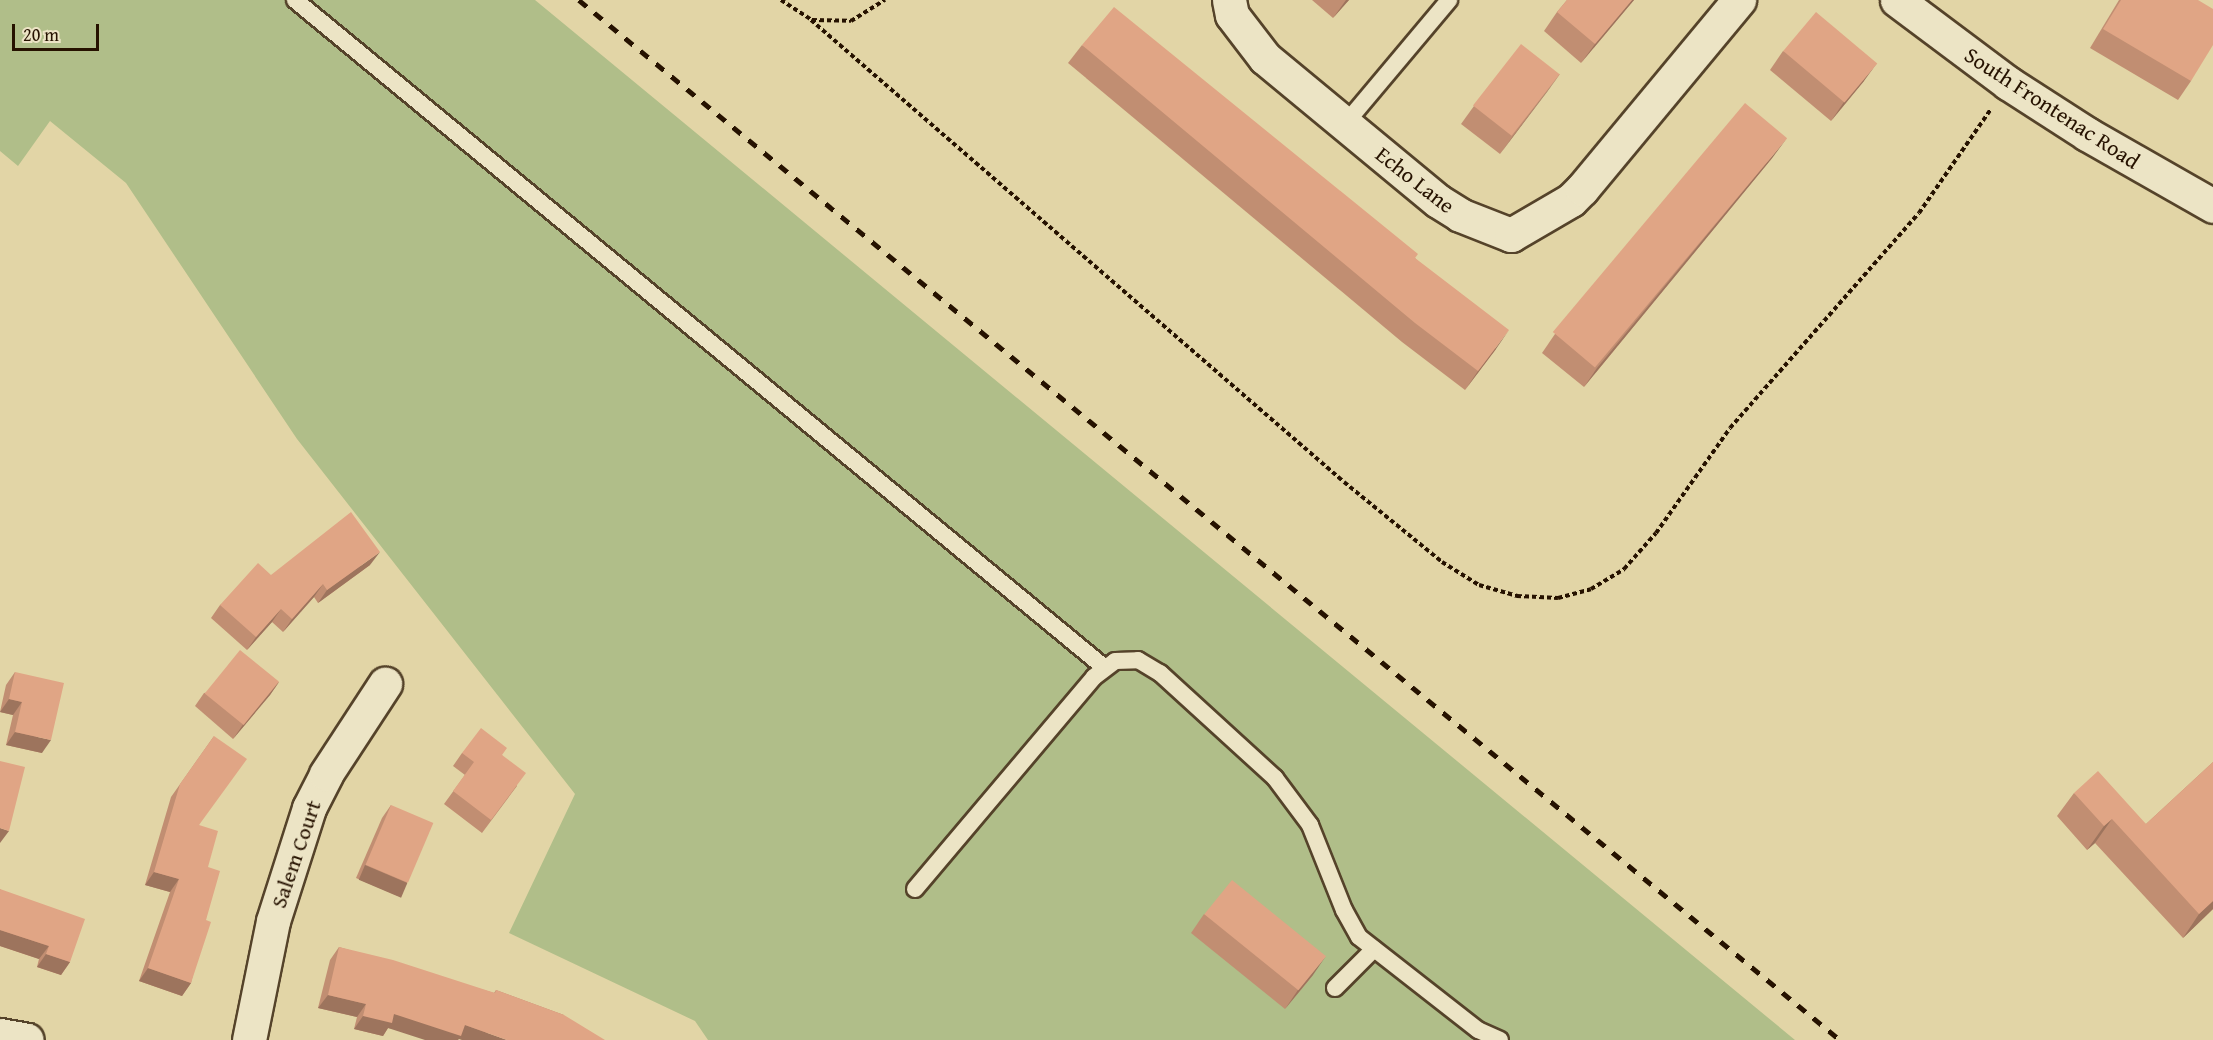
<!DOCTYPE html>
<style>
body{margin:0}
#map{position:relative;width:2213px;height:1040px;overflow:hidden;background:#e2d5a6;font-family:"Gentium Book Plus",serif}
div>[style]{position:absolute}
.green>*{inset:0;background:#b0be89}
.path>*{height:4px;margin-top:-2px;transform-origin:0;background:repeating-linear-gradient(90deg,#261200 0 4.5px,transparent 0 7.5px)}
.roads{filter:drop-shadow(2px 0 #55432a) drop-shadow(-2px 0 #55432a) drop-shadow(0 2px #55432a) drop-shadow(0 -2px #55432a)}
.service>*{height:16px;margin:-8px;padding:0 8px;transform-origin:8px;border-radius:8px;background:#ece4c5}
.minor>*{height:33px;margin:-16.5px;padding:0 16.5px;transform-origin:16.5px;border-radius:16.5px;background:#ece4c5}
.rail>*{height:4.5px;margin-top:-2.25px;transform-origin:0;background:repeating-linear-gradient(90deg,#261200 0 10px,transparent 0 20px)}
.wall>*{inset:0;background:#c18e72}
.shaded-wall>*{inset:0;background:#9d745d;transform-origin:0 0}
.building>*{inset:0;background:#e0a585;transform-origin:0 0}
span{translate:-50% -50%;white-space:nowrap;text-align:center;line-height:1.15;-webkit-text-stroke:6px #ece4c5;paint-order:stroke}
.street-label{font-size:22px;color:#261200}
.scale{position:absolute;left:12px;top:24px;width:87px;height:27px;box-sizing:border-box;border:3px solid #261200;border-top:0;padding-left:8px;font-size:18px;line-height:21px;white-space:nowrap;color:#261200;-webkit-text-stroke:4px #ece4c5;paint-order:stroke}
</style>
<div id="map">
<div class="green">
<i style="clip-path:polygon(0 0,535px 0,1795px 1040px,708px 1040px,695px 1021px,509px 933px,575px 794px,297px 439px,126px 183px,50px 121px,18px 166px,0 151px)"></i>
</div>
<div class="path">
<i style="left:781px;top:0;width:37px;rotate:33deg"></i>
<i style="left:812px;top:20px;width:39px;rotate:1deg"></i>
<i style="left:851px;top:21px;width:40px;rotate:-32deg"></i>
<i style="left:811px;top:20px;width:705px;rotate:40.92deg"></i>
<i style="left:1344px;top:482px;width:127px;rotate:39.2deg"></i>
<i style="left:1442px;top:562px;width:44px;rotate:31.9deg"></i>
<i style="left:1479px;top:585px;width:40px;rotate:16deg"></i>
<i style="left:1517px;top:596px;width:41px;rotate:2.8deg"></i>
<i style="left:1558px;top:598px;width:34px;rotate:-15deg"></i>
<i style="left:1591px;top:589px;width:39px;rotate:-31deg"></i>
<i style="left:1624px;top:569px;width:48px;rotate:-48.4deg"></i>
<i style="left:1656px;top:533px;width:128px;rotate:-54.8deg"></i>
<i style="left:1730px;top:428px;width:286px;rotate:-48.7deg"></i>
<i style="left:1919px;top:213px;width:126px;rotate:-55.3deg"></i>
</div>
<div class="roads">
<div class="service">
<i style="left:295px;top:0;width:1050px;rotate:39.51deg"></i>
<i style="left:1345px;top:124px;width:162px;rotate:-50deg"></i>
<i style="left:915px;top:889px;width:277px;rotate:-49.8deg"></i>
<i style="left:1094px;top:677px;width:26px;rotate:-37deg"></i>
<i style="left:1115px;top:661px;width:23px;rotate:-2deg"></i>
<i style="left:1138px;top:660px;width:26px;rotate:31deg"></i>
<i style="left:1160px;top:673px;width:156px;rotate:42.4deg"></i>
<i style="left:1275px;top:778px;width:59px;rotate:53.3deg"></i>
<i style="left:1310px;top:825px;width:92px;rotate:68.2deg"></i>
<i style="left:1344px;top:910px;width:31px;rotate:61deg"></i>
<i style="left:1359px;top:937px;width:151px;rotate:38deg"></i>
<i style="left:1478px;top:1030px;width:24px;rotate:24deg"></i>
<i style="left:1335px;top:988px;width:55px;rotate:-45deg"></i>
</div>
<div class="minor">
<i style="left:1229px;top:0;width:15px;rotate:79deg"></i>
<i style="left:1232px;top:15px;width:54px;rotate:52.5deg"></i>
<i style="left:1265px;top:58px;width:224px;rotate:39.6deg"></i>
<i style="left:1438px;top:201px;width:26px;rotate:32deg"></i>
<i style="left:1460px;top:215px;width:55px;rotate:21.4deg"></i>
<i style="left:1511px;top:235px;width:69px;rotate:-30.3deg"></i>
<i style="left:1571px;top:200px;width:16px;rotate:-45deg"></i>
<i style="left:1582px;top:189px;width:246px;rotate:-50.3deg"></i>
<i style="left:1897px;top:0;width:139px;rotate:36.8deg"></i>
<i style="left:2008px;top:83px;width:94px;rotate:32.8deg"></i>
<i style="left:2087px;top:134px;width:145px;rotate:29.7deg"></i>
<i style="left:0;top:1035px;width:27px;rotate:10deg"></i>
<i style="left:249px;top:1040px;width:121px;rotate:-78.6deg"></i>
<i style="left:273px;top:921px;width:119px;rotate:-72.3deg"></i>
<i style="left:309px;top:808px;width:38px;rotate:-63deg"></i>
<i style="left:326px;top:774px;width:108px;rotate:-56.8deg"></i>
</div>
</div>
<div class="rail">
<i style="left:579px;top:0;width:1635px;rotate:39.51deg"></i>
</div>
<div class="wall">
<i style="clip-path:polygon(1312px 0,1349px 0,1333px 18px)"></i>
<i style="clip-path:polygon(1567px 0,1634px 0,1581px 63px,1544px 31px,1557px 12px)"></i>
<i style="clip-path:polygon(2119px 0,2198px 0,2191px 81px,2178px 100px,2090px 48px)"></i>
<i style="clip-path:polygon(1082px 45px,1415px 258px,1496px 349px,1465px 390px,1402px 342px,1068px 63px)"></i>
<i style="clip-path:polygon(1783px 51px,1864px 81px,1831px 121px,1770px 70px)"></i>
<i style="clip-path:polygon(1560px 74px,1500px 154px,1461px 124px,1474px 106px)"></i>
<i style="clip-path:polygon(1773px 157px,1584px 387px,1542px 353px,1555px 334px)"></i>
<i style="clip-path:polygon(370px 565px,318px 603px,314px 597px,283px 632px,272px 622px,247px 650px,211px 618px,220px 605px,271px 575px)"></i>
<i style="clip-path:polygon(15px 672px,42px 753px,6px 745px,13px 715px,0 712px,6px 685px)"></i>
<i style="clip-path:polygon(279px 682px,270px 695px,233px 739px,195px 706px,204px 693px)"></i>
<i style="clip-path:polygon(214px 736px,199px 825px,208px 867px,206px 920px,191px 983px,182px 996px,139px 981px,170px 892px,145px 885px,171px 797px)"></i>
<i style="clip-path:polygon(462px 753px,502px 755px,517px 786px,482px 833px,444px 804px,465px 775px,453px 766px)"></i>
<i style="clip-path:polygon(2213px 762px,2213px 909px,2183px 938px,2095px 843px,2087px 850px,2057px 816px,2074px 793px,2146px 824px)"></i>
<i style="clip-path:polygon(391px 805px,407px 883px,398px 896px,356px 878px,382px 818px)"></i>
<i style="clip-path:polygon(0 889px,70px 962px,61px 975px,37px 967px,39px 959px,0 946px)"></i>
<i style="clip-path:polygon(1204px 914px,1313px 975px,1285px 1009px,1191px 933px)"></i>
<i style="clip-path:polygon(339px 947px,494px 993px,496px 990px,564px 1015px,459px 1039px,388px 1028px,383px 1036px,354px 1029px,357px 1017px,318px 1008px,330px 960px)"></i>
</div>
<div class="shaded-wall">
<i style="clip-path:polygon(1346px 0,1349px 0,1333px 18px)"></i>
<i style="clip-path:polygon(1632px 0,1634px 0,1581px 63px,1595px 44px)"></i>
<i style="clip-path:polygon(1877px 63px,1864px 81px,1831px 121px,1844px 102px)"></i>
<i style="clip-path:polygon(1560px 74px,1547px 92px,1500px 154px,1513px 136px)"></i>
<i style="clip-path:polygon(1787px 138px,1773px 157px,1584px 387px,1597px 368px)"></i>
<i style="clip-path:polygon(1509px 330px,1496px 349px,1465px 390px,1478px 371px)"></i>
<i style="clip-path:polygon(380px 552px,370px 565px,318px 603px,327px 590px)"></i>
<i style="clip-path:polygon(323px 584px,314px 597px,283px 632px,292px 619px)"></i>
<i style="clip-path:polygon(281px 609px,272px 622px,247px 650px,256px 637px)"></i>
<i style="clip-path:polygon(279px 682px,270px 695px,233px 739px,242px 726px)"></i>
<i style="clip-path:polygon(9px 699px,22px 702px,13px 715px,0 712px)"></i>
<i style="clip-path:polygon(15px 732px,51px 740px,42px 753px,6px 745px)"></i>
<i style="clip-path:polygon(2112px 819px,2095px 843px,2087px 850px,2104px 826px)"></i>
<i style="clip-path:polygon(0 828px,9px 831px,0 843px)"></i>
<i style="left:365px;top:865px;width:46px;height:16px;rotate:23deg"></i>
<i style="clip-path:polygon(154px 872px,179px 879px,170px 892px,145px 885px)"></i>
<i style="clip-path:polygon(2213px 901px,2213px 909px,2183px 938px,2199px 914px)"></i>
<i style="clip-path:polygon(0 930px,49px 946px,39px 959px,0 946px)"></i>
<i style="clip-path:polygon(46px 954px,70px 962px,61px 975px,37px 967px)"></i>
<i style="clip-path:polygon(1326px 956px,1313px 975px,1285px 1009px,1298px 990px)"></i>
<i style="clip-path:polygon(148px 968px,191px 983px,182px 996px,139px 981px)"></i>
<i style="clip-path:polygon(328px 995px,366px 1004px,357px 1017px,318px 1008px)"></i>
<i style="clip-path:polygon(394px 1014px,465px 1025px,507px 1040px,462px 1040px,459px 1039px,458px 1040px,425px 1040px,388px 1028px,383px 1036px,354px 1029px,363px 1016px)"></i>
</div>
<div class="building">
<i style="clip-path:polygon(1567px 0,1632px 0,1595px 44px,1557px 12px)"></i>
<i style="clip-path:polygon(2121px 0,2198px 0,2213px 9px,2213px 45px,2191px 81px,2103px 29px)"></i>
<i style="clip-path:polygon(1114px 7px,1418px 254px,1415px 258px,1509px 330px,1478px 371px,1415px 323px,1082px 45px)"></i>
<i style="left:1816px;top:12px;width:80px;height:51px;rotate:40deg"></i>
<i style="left:1521px;top:44px;width:49px;height:78px;rotate:38deg"></i>
<i style="left:1745px;top:103px;width:55px;height:299px;rotate:40deg"></i>
<i style="clip-path:polygon(351px 512px,380px 552px,327px 590px,323px 584px,292px 619px,281px 609px,256px 637px,220px 605px,258px 563px,271px 575px)"></i>
<i style="left:240px;top:650px;width:50px;height:56px;rotate:39deg"></i>
<i style="clip-path:polygon(15px 672px,64px 683px,51px 740px,15px 732px,22px 702px,9px 699px)"></i>
<i style="clip-path:polygon(481px 728px,507px 748px,502px 755px,526px 773px,491px 820px,453px 791px,474px 762px,462px 753px)"></i>
<i style="clip-path:polygon(214px 736px,247px 759px,199px 825px,218px 831px,208px 867px,220px 871px,206px 920px,211px 922px,191px 983px,148px 968px,179px 879px,154px 872px,180px 784px)"></i>
<i style="clip-path:polygon(0 761px,25px 767px,9px 831px,0 828px)"></i>
<i style="clip-path:polygon(2213px 762px,2213px 901px,2199px 914px,2112px 819px,2104px 826px,2074px 793px,2098px 771px,2146px 824px)"></i>
<i style="left:391px;top:805px;width:46px;height:65px;rotate:23deg"></i>
<i style="left:1232px;top:880px;width:121px;height:44px;rotate:39deg"></i>
<i style="clip-path:polygon(0 889px,85px 919px,70px 962px,46px 954px,49px 946px,0 930px)"></i>
<i style="clip-path:polygon(339px 947px,393px 960px,495px 993px,496px 990px,564px 1015px,605px 1040px,507px 1040px,465px 1025px,461px 1036px,394px 1014px,392px 1023px,363px 1016px,366px 1004px,328px 995px)"></i>
</div>
<div class="street-label">
<span style="left:2052px;top:108px;rotate:33deg">South Frontenac Road</span>
<span style="left:1415px;top:180px;rotate:38deg">Echo Lane</span>
<span style="left:296px;top:854px;rotate:-71deg">Salem Court</span>
</div>
<div class="scale">20 m</div>
</div>
